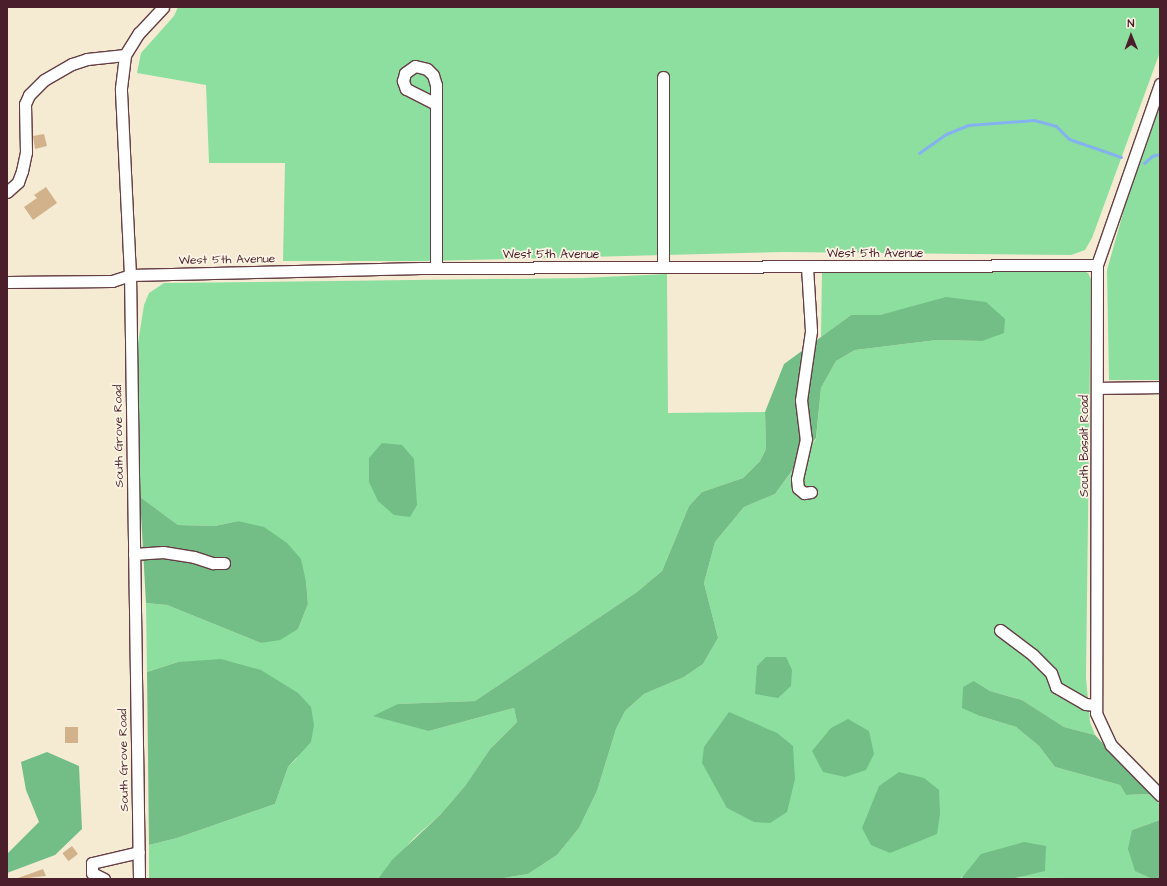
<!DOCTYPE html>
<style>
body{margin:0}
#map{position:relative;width:1167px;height:886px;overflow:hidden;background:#f5ebd3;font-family:"Architects Daughter",sans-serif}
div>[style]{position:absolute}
.green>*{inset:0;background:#8ddf9f}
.forest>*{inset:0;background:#72be86}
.stream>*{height:3px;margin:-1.5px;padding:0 1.5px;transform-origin:1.5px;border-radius:1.5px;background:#84b2ee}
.building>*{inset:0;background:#d2b28b;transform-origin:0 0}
.roads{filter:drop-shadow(1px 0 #643e44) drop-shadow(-1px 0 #643e44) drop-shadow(0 1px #643e44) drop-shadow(0 -1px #643e44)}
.minor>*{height:11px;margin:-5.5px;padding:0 5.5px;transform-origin:5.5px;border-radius:5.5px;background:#fff}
span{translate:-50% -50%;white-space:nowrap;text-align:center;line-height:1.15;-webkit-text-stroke:3.5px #fcf5e5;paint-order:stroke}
.street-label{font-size:12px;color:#4a1f2b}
.frame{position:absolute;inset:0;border:8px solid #4a1f2b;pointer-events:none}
.north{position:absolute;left:1111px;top:16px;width:40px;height:40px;-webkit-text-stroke:3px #fcf5e5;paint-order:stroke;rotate:359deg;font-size:11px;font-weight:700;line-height:16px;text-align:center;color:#4a1f2b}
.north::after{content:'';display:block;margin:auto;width:14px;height:18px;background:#4a1f2b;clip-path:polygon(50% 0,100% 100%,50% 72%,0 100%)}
</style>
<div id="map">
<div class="green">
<i style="clip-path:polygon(178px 7px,1160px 7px,1160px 52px,1092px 238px,1085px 250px,1071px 255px,784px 252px,426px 261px,283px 261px,285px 163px,209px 163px,206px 85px,137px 73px,141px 53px,174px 16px)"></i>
<i style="clip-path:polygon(1160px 106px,1160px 380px,1109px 380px,1107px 270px,1125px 206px)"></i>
<i style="clip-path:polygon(822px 270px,1082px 270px,1088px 273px,1091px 279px,1086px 678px,1090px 722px,1095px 735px,1064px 727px,1022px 700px,990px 691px,974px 681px,980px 716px,1016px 727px,1039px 746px,1055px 767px,1120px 785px,1126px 795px,1150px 794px,1160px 805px,1160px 820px,1132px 830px,1136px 871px,1152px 879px,961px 877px,961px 879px,498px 879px,528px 874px,557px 855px,579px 828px,597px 791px,616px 729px,625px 711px,644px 694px,684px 677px,703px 664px,718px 638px,704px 583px,715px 542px,744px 507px,775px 494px,816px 439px,821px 388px,836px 361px,855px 350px,937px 340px,982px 341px,906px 309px,880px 315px,851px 315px,821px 337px)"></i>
<i style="clip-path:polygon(667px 274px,668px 413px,765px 412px,766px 449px,760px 461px,743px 478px,702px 492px,689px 506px,662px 571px,637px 592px,475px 701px,398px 704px,429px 731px,514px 708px,517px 722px,490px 749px,465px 786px,440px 815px,414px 838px,378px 879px,149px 879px,149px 845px,177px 838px,275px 804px,288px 767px,297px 758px,178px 662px,147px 672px,146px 603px,167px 605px,261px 643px,298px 629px,308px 604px,306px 582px,238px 521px,215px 526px,178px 525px,140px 497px,138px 343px,144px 305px,149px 293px,164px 283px,583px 278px)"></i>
</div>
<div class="forest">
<i style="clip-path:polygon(946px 297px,986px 302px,1005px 319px,1004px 333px,982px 341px,937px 340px,855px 350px,836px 361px,821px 388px,816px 438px,775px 494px,744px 507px,715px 542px,704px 583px,718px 638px,703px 664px,684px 677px,644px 694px,625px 711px,616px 729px,597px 791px,579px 828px,557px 855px,528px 874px,498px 879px,378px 879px,392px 860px,440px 815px,465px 786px,490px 749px,517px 722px,514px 708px,429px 731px,373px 716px,398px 704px,475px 701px,637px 592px,662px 571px,689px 506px,702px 492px,743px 478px,760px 461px,766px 449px,765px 412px,784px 364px,851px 315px,880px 315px)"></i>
<i style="clip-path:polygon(382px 443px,402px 445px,414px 459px,417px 505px,410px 517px,394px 515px,378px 501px,369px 482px,369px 458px)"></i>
<i style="clip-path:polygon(140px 497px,178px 525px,215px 526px,238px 521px,264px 527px,287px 543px,301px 559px,306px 582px,308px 604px,298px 629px,280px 640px,261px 643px,167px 605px,146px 603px)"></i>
<i style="clip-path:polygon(766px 657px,786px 657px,792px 670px,791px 686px,778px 698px,755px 694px,757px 666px)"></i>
<i style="clip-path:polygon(221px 659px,261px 670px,298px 693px,311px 707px,314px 725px,311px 742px,288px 767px,275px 804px,177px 838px,149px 845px,147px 672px,178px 662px)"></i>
<i style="clip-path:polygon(974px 681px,990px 691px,1022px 700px,1064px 727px,1095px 735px,1150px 794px,1126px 795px,1120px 785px,1055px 767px,1039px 746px,1016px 727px,980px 716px,962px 708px,963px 687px)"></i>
<i style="clip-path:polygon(729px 712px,777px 733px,793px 746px,795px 779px,787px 812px,770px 823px,754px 822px,727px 808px,702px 763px,704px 747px)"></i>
<i style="clip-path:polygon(848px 719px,869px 731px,874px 754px,866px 770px,845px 777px,823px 772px,812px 751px,831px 728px)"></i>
<i style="clip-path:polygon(47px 752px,79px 766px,82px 829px,55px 855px,7px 873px,7px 854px,39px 822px,26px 790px,21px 762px)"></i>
<i style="clip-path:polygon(899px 772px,924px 778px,939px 790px,940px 814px,937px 834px,890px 853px,871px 845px,862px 828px,879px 786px)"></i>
<i style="clip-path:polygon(1160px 820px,1160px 879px,1152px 879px,1135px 871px,1128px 849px,1132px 830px)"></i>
<i style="clip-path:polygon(1024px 842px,1046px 846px,1045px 871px,1011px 879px,961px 879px,981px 854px)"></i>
</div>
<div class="stream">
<i style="left:919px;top:153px;width:33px;rotate:-35deg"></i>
<i style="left:946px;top:134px;width:24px;rotate:-22deg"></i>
<i style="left:968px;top:125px;width:66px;rotate:-4.3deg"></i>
<i style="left:1034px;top:120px;width:23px;rotate:15deg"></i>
<i style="left:1056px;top:126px;width:18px;rotate:45deg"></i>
<i style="left:1069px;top:139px;width:55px;rotate:19.1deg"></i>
<i style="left:1144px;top:163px;width:11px;rotate:-41deg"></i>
<i style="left:1152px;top:156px;width:8px;rotate:-14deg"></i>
</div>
<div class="building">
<i style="clip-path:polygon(44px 134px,47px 146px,35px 149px,33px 136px)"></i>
<i style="clip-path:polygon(46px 187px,57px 203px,33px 220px,24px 207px,37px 198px,34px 195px)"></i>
<i style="left:65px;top:727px;width:13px;height:16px"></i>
<i style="left:72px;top:846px;width:10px;height:12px;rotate:53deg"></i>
<i style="clip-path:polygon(43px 869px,46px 876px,18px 879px,18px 878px)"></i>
</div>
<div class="roads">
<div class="minor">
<i style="left:1160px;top:84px;width:192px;rotate:109.2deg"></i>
<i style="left:1097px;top:265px;width:448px;rotate:90.1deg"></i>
<i style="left:1096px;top:713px;width:35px;rotate:65deg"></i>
<i style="left:1111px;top:745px;width:70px;rotate:45.6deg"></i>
<i style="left:436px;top:104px;width:34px;rotate:-153deg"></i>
<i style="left:406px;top:89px;width:9px;rotate:-111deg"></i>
<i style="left:403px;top:81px;width:8px;rotate:-76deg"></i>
<i style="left:405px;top:73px;width:12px;rotate:-35deg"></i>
<i style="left:415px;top:66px;width:12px;rotate:14deg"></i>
<i style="left:427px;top:69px;width:8px;rotate:45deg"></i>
<i style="left:433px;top:75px;width:10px;rotate:73deg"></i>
<i style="left:436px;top:85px;width:183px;rotate:90deg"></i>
<i style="left:7px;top:192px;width:15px;rotate:-42deg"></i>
<i style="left:18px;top:182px;width:12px;rotate:-70deg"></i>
<i style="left:22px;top:171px;width:19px;rotate:-78deg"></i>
<i style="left:26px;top:152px;width:48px;rotate:-91.2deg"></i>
<i style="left:25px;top:104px;width:10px;rotate:-66deg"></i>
<i style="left:29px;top:95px;width:21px;rotate:-45deg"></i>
<i style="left:44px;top:80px;width:32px;rotate:-30deg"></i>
<i style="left:72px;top:64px;width:16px;rotate:-18deg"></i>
<i style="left:87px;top:59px;width:38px;rotate:-6deg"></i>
<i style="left:663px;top:267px;width:190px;rotate:-90deg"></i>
<i style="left:807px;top:267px;width:64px;rotate:86.4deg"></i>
<i style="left:811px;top:331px;width:70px;rotate:98.2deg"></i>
<i style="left:801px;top:400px;width:39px;rotate:83deg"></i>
<i style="left:806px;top:439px;width:41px;rotate:102.7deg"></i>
<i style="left:797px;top:479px;width:9px;rotate:84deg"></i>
<i style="left:798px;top:488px;width:8px;rotate:40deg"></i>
<i style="left:804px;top:493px;width:7px;rotate:-8deg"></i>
<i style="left:7px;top:282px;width:105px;rotate:-0.5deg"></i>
<i style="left:112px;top:281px;width:19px;rotate:-18deg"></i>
<i style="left:130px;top:275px;width:291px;rotate:-1.4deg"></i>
<i style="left:421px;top:268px;width:676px;rotate:-0.25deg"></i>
<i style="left:1099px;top:388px;width:61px;rotate:-0.9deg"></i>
<i style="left:134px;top:554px;width:29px;rotate:-4deg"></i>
<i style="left:163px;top:552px;width:31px;rotate:9deg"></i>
<i style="left:194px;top:557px;width:20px;rotate:18deg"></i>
<i style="left:213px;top:563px;width:11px"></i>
<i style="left:1000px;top:630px;width:41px;rotate:37.1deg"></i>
<i style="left:1033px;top:655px;width:25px;rotate:45deg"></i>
<i style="left:1051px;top:673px;width:15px;rotate:70deg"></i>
<i style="left:1056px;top:687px;width:34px;rotate:30deg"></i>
<i style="left:1085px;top:704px;width:11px;rotate:5deg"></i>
<i style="left:104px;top:879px;width:13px;rotate:-153deg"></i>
<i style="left:92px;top:873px;width:10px;rotate:-90deg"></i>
<i style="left:92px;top:863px;width:48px;rotate:-13.2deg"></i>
<i style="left:139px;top:879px;width:604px;rotate:-90.85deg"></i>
<i style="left:130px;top:275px;width:187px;rotate:-92.8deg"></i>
<i style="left:121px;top:88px;width:33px;rotate:-83deg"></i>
<i style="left:125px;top:55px;width:26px;rotate:-58deg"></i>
<i style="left:139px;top:33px;width:35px;rotate:-47deg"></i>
</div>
</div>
<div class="street-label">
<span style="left:875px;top:254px">West 5th Avenue</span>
<span style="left:551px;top:255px">West 5th Avenue</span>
<span style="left:227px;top:260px;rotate:-1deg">West 5th Avenue</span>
<span style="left:119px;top:436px;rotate:-91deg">South Grove Road</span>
<span style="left:1085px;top:446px;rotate:-90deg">South Basalt Road</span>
<span style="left:124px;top:760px;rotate:-91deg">South Grove Road</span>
</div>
<div class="frame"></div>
<div class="north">N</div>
</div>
